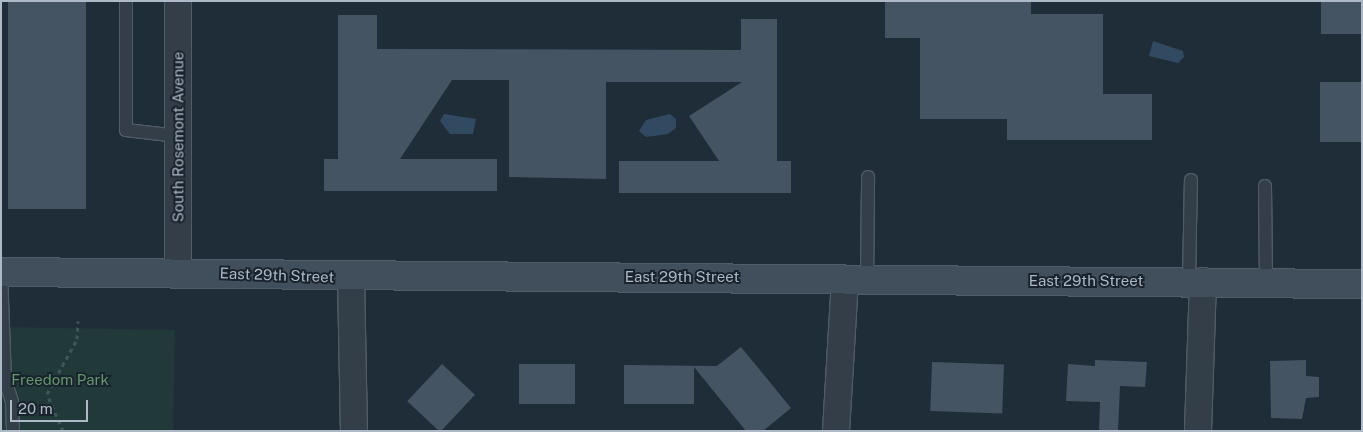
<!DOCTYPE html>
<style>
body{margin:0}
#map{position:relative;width:1363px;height:432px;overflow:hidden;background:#1f2d38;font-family:"Public Sans",sans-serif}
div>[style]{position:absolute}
.green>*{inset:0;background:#213939;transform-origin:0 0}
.water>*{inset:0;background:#324a61}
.building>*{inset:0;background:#455463;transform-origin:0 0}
.path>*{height:3px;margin-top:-1.5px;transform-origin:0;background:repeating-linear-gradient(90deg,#3f5656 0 4px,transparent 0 8px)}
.roads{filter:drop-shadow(1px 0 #505c67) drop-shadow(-1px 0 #505c67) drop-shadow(0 1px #505c67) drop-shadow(0 -1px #505c67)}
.lane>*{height:12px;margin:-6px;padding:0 6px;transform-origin:6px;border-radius:6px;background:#333e49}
.street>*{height:26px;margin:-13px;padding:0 13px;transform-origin:13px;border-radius:13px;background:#333e49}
.secondary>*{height:28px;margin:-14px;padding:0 14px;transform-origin:14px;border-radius:14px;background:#414e5c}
span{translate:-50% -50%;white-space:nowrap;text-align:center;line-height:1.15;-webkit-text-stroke:4px #19232d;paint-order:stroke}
.street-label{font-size:15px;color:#adb9c6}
.park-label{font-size:15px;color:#64976a}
.frame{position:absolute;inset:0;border:2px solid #adb9c6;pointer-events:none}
.scale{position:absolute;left:10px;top:400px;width:78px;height:22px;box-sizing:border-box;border:2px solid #adb9c6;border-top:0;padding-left:6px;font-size:15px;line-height:18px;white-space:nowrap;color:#adb9c6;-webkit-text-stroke:4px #19232d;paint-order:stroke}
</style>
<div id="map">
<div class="green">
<i style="left:1px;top:327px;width:174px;height:104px;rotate:1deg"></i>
</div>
<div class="water">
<i style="clip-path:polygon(1153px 41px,1183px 51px,1184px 57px,1178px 63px,1149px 56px)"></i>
<i style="clip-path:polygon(444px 114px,476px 119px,473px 134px,450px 134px,440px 121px)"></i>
<i style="clip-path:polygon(670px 114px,676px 119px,676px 128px,668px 134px,646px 137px,639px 131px,646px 120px)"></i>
</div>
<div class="building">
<i style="left:8px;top:1px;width:78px;height:208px"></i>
<i style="clip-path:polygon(885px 1px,1031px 1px,1031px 14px,1103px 14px,1103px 94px,1152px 94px,1152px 140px,1007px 140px,1007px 119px,920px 119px,920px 38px,885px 38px)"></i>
<i style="left:1321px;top:1px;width:41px;height:33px"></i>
<i style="clip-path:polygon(338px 15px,377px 15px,377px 49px,741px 50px,741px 19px,777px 19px,777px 161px,791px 161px,791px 193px,619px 193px,619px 161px,719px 161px,689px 116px,742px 82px,606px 82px,606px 179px,509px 177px,509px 80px,452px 80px,400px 159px,497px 159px,497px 191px,324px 191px,324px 159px,338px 159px)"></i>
<i style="left:1320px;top:82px;width:42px;height:60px"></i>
<i style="clip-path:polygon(741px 347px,791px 408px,763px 431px,746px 431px,694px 367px,694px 404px,624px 404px,624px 365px,717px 366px)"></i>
<i style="clip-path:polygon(1095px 360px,1147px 362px,1145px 387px,1120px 386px,1118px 431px,1099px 431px,1100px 402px,1066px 401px,1068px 364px,1095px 366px)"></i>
<i style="clip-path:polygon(1306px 360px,1306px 376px,1319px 377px,1319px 397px,1306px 398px,1302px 419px,1271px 418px,1270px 361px)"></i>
<i style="left:932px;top:362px;width:72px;height:49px;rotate:2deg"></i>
<i style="left:442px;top:364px;width:45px;height:51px;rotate:43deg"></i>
<i style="left:519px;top:364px;width:56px;height:40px"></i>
</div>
<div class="path">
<i style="left:63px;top:431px;width:40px;rotate:-113.4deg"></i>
<i style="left:47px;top:394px;width:63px;rotate:-61.4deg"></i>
<i style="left:77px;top:339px;width:18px;rotate:-87deg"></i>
</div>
<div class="roads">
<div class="lane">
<i style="left:126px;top:1px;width:129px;rotate:90deg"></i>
<i style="left:126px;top:130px;width:52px;rotate:6.6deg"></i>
<i style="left:1265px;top:186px;width:97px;rotate:89.4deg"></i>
<i style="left:1px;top:272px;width:108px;rotate:87.9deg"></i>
<i style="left:5px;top:380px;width:23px;rotate:72deg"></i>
<i style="left:12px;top:402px;width:29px;rotate:88deg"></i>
<i style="left:867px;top:281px;width:104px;rotate:-89.4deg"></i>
<i style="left:1189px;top:281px;width:101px;rotate:-88.9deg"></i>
</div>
<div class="street">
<i style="left:178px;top:1px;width:271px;rotate:90deg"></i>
<i style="left:351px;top:277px;width:154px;rotate:88.9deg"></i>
<i style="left:836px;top:431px;width:150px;rotate:-86.6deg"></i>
<i style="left:1198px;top:431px;width:150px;rotate:-88.1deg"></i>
</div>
<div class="secondary">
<i style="left:1px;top:272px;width:1361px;rotate:0.51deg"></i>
</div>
</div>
<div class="street-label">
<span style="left:178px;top:137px;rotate:-90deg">South Rosemont Avenue</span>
<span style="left:277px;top:275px;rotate:2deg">East 29th Street</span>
<span style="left:682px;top:277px">East 29th Street</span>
<span style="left:1086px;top:281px">East 29th Street</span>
</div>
<div class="park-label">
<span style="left:60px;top:380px">Freedom Park</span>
</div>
<div class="frame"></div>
<div class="scale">20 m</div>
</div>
